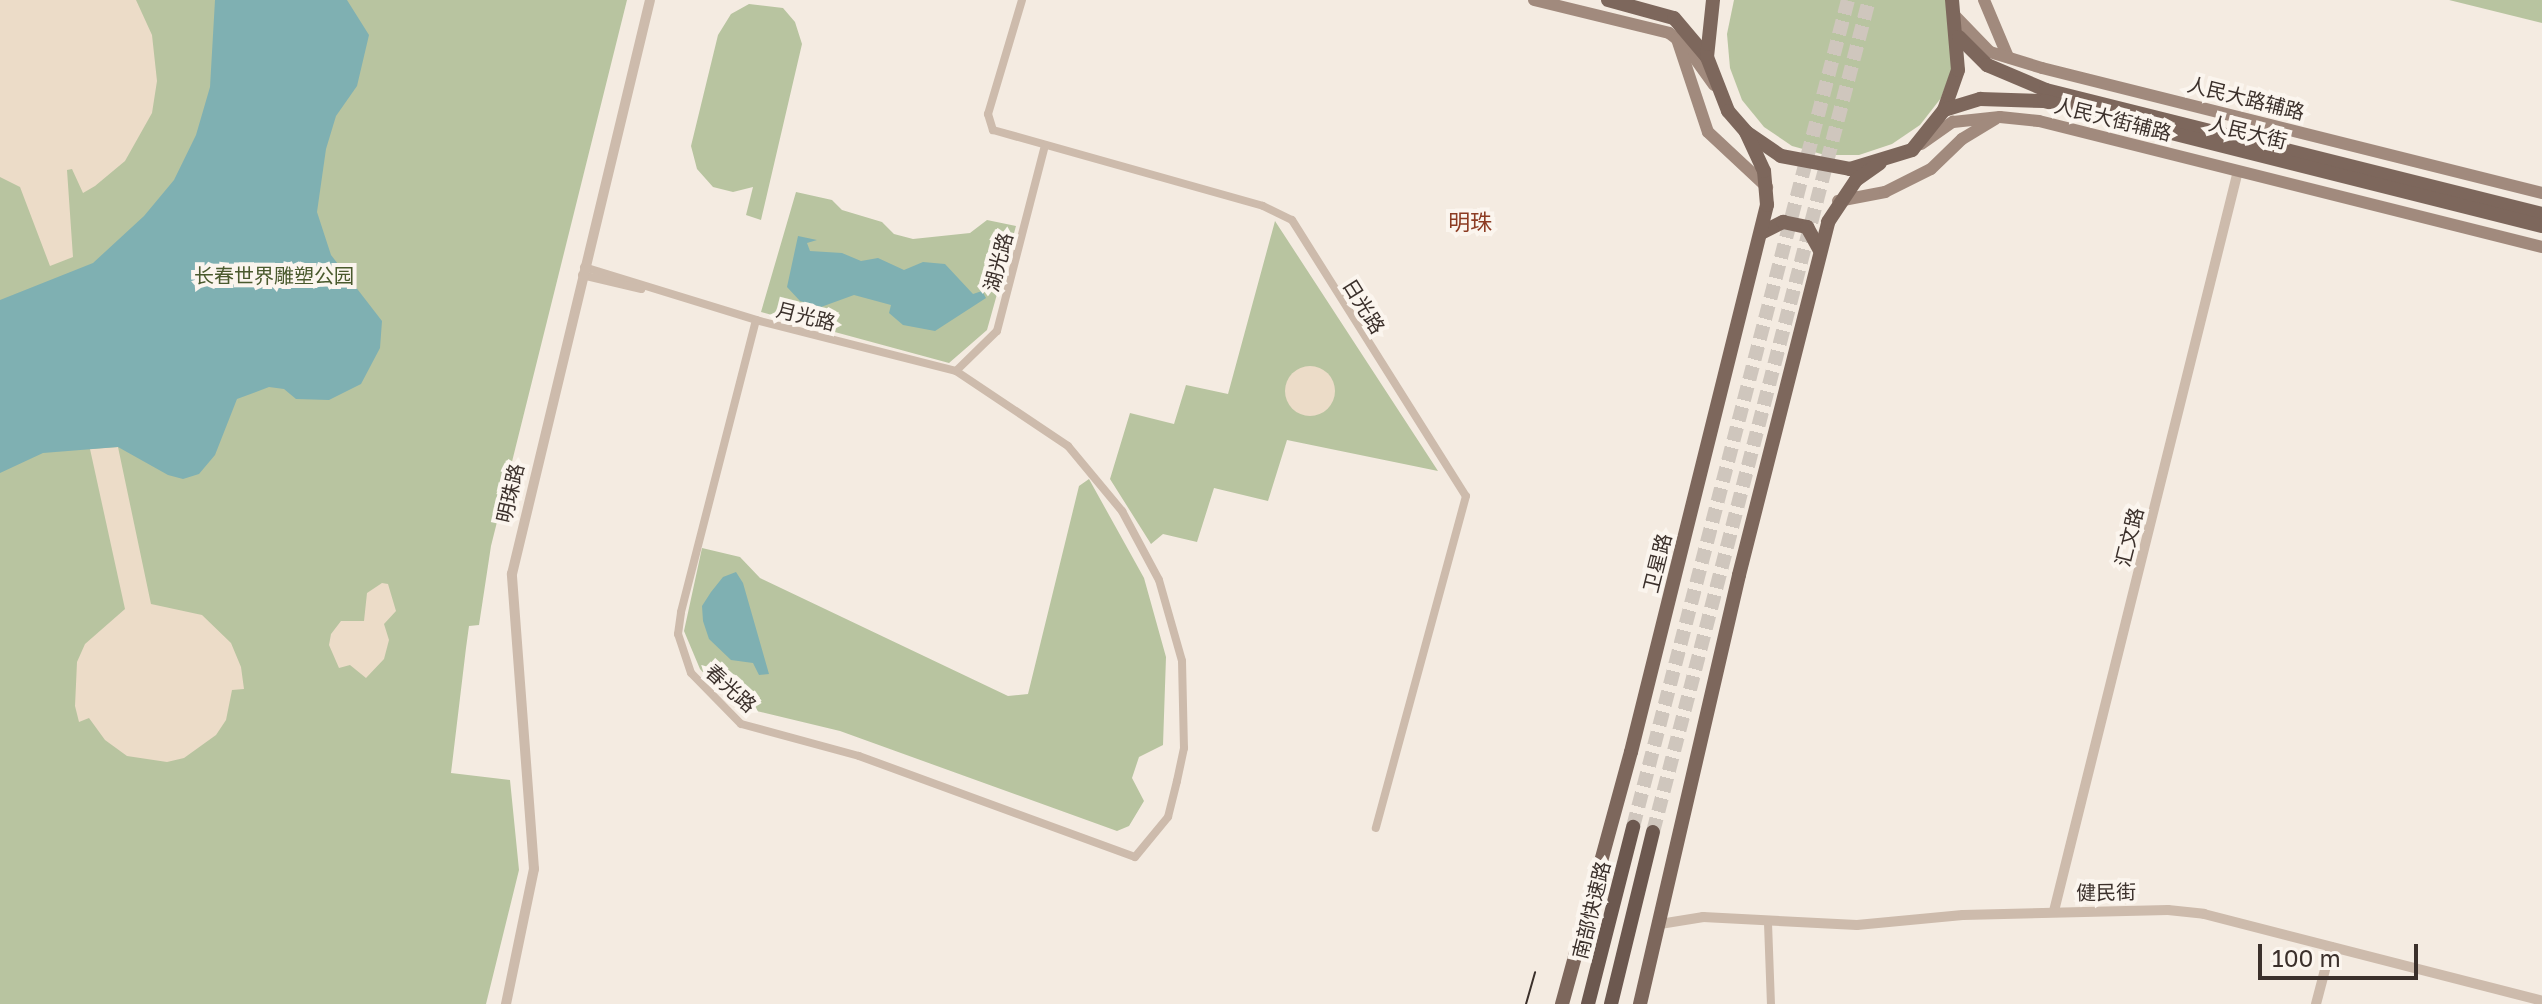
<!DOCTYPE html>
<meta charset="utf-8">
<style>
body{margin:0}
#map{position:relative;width:2542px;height:1004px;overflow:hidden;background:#f4ebe1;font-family:"Golos Text","Noto Sans SC",sans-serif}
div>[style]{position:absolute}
.green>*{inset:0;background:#b8c4a0}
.plaza>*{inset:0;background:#ecdcc8}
.round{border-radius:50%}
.water>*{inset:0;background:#7fb0b2}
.trunk-tunnel>*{height:14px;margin-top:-7px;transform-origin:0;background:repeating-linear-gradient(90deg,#cfc6bd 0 14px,transparent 0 21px)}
.minor>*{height:8px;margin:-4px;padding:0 4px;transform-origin:4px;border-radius:4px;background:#cdbbac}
.tertiary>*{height:10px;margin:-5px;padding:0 5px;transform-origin:5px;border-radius:5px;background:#cdbbac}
.secondary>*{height:12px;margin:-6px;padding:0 6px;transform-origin:6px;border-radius:6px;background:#a18a7d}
.primary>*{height:14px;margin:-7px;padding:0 7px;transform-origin:7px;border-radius:7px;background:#7d675c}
.trunk>*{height:14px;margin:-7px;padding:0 7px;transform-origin:7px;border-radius:7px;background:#6c584f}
.tram>*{height:2px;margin:-1px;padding:0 1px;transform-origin:1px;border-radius:1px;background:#3b302b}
span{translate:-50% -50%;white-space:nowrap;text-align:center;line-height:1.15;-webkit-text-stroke:8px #fbf5ee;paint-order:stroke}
.street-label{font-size:20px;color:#3b302b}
.park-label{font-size:20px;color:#4a5a2e}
.neighbourhood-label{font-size:22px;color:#8c3b22}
.scale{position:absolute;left:2258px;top:944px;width:160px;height:36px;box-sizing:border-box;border:4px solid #3b302b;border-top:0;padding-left:10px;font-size:24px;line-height:28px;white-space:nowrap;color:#3b302b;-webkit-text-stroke:6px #fbf5ee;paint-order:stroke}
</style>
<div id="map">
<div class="green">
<i style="clip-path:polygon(0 0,627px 0,491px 546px,479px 625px,469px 626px,466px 648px,451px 773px,510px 780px,519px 870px,486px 1004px,0 1004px)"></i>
<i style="clip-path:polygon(1734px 0,1948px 0,1953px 66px,1941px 98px,1920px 125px,1892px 144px,1859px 155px,1825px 155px,1792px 146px,1764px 127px,1742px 100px,1730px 68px,1727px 34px)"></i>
<i style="clip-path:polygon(2450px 0,2542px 0,2542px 23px,2449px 0)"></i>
<i style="clip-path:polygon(749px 4px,783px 8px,795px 22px,802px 44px,761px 220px,746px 215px,753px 187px,733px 192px,713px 187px,697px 169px,691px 146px,718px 35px,731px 14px)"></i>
<i style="clip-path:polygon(796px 192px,832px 200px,842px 210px,882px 222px,894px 234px,913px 239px,970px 233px,987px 220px,1016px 226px,987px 330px,949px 363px,761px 312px)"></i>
<i style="clip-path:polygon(1275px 221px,1438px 471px,1287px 440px,1268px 501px,1214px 488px,1197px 542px,1163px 534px,1151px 544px,1110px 479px,1130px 413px,1174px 424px,1186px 385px,1228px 394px)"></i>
<i style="clip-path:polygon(1089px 479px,1144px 578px,1166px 657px,1163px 745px,1139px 757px,1132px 778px,1144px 801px,1129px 826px,1117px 831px,840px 731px,748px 709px,723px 694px,700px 669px,684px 631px,702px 548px,740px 557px,760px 578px,1008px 696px,1028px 694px,1079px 486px)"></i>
</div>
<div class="plaza">
<i style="clip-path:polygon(0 0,136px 0,152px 35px,157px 81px,152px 113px,125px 161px,95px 186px,83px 193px,72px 169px,67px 170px,73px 257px,50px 266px,20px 187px,0 177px)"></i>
<i class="round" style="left:1285px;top:366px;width:50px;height:50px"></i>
<i style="clip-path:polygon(118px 447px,151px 604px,202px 615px,231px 643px,241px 667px,244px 689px,232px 690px,226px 720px,216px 735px,184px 758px,167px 762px,127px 756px,105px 740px,89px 718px,79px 722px,75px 706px,77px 662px,85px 644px,125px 609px,90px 449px)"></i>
<i style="clip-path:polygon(382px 583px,388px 584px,396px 611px,384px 624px,389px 640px,384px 659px,366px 678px,350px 665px,339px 668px,329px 645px,331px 634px,341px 621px,364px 621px,367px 593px)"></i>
</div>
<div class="water">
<i style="clip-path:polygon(215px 0,347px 0,369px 35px,357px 86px,336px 116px,326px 149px,317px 212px,331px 255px,382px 321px,380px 348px,361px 384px,329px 400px,296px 399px,284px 389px,269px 387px,237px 399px,215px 455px,199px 474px,183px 479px,168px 475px,118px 447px,43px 453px,0 473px,0 300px,93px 263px,144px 216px,174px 180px,196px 135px,210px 87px)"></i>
<i style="clip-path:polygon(798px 236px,817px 240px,807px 243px,810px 251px,842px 253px,861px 261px,878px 258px,904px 270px,923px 262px,945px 264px,973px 294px,982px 291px,986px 298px,935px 331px,903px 325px,889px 313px,891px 305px,854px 295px,821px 307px,800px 301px,787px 287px)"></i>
<i style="clip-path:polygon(736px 572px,743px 583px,769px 674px,759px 675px,753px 663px,731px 660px,709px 639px,703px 621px,702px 606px,711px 592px,723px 577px)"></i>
</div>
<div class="trunk-tunnel">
<i style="left:1633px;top:827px;width:854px;rotate:-75.43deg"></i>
<i style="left:1653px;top:832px;width:860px;rotate:-75.45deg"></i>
</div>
<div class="minor">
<i style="left:1022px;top:0;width:119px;rotate:106.6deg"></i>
<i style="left:988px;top:114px;width:17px;rotate:73deg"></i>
<i style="left:993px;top:130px;width:280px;rotate:15.7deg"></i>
<i style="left:1263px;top:206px;width:32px;rotate:26deg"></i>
<i style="left:1292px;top:220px;width:326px;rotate:57.8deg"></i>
<i style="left:1466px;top:496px;width:344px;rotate:105.2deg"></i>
<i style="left:584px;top:267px;width:180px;rotate:17.1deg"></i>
<i style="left:756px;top:320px;width:206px;rotate:14.3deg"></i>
<i style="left:956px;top:371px;width:135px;rotate:33.8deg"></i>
<i style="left:1068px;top:446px;width:85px;rotate:50.3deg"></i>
<i style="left:1122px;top:511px;width:78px;rotate:61.8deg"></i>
<i style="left:1159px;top:580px;width:84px;rotate:74.1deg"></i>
<i style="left:1182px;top:661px;width:87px;rotate:88.7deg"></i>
<i style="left:1184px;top:748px;width:34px;rotate:102deg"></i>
<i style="left:1177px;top:781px;width:37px;rotate:104deg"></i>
<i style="left:1168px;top:817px;width:52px;rotate:129.5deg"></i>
<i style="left:1135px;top:857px;width:294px;rotate:-159.9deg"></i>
<i style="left:859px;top:756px;width:122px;rotate:-164.8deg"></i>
<i style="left:741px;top:724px;width:71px;rotate:-134.4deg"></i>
<i style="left:691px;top:673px;width:41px;rotate:-108.4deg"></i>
<i style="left:678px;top:634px;width:22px;rotate:-82deg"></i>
<i style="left:681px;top:612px;width:301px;rotate:-75.6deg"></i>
<i style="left:582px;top:275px;width:61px;rotate:13.3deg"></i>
<i style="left:956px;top:371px;width:57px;rotate:-44.3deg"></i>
<i style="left:997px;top:331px;width:192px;rotate:-75.5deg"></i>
<i style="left:1768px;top:923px;width:81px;rotate:87.9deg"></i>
</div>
<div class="tertiary">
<i style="left:2054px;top:911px;width:763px;rotate:-76.04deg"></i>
<i style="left:1660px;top:924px;width:44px;rotate:-9.2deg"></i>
<i style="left:1703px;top:917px;width:154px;rotate:3deg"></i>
<i style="left:1857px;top:925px;width:106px;rotate:-5.4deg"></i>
<i style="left:1963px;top:915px;width:205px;rotate:-1.4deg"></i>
<i style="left:2168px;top:910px;width:36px;rotate:6deg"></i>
<i style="left:2204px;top:914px;width:349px;rotate:14.4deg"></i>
<i style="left:506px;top:1004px;width:138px;rotate:-78.3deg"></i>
<i style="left:534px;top:869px;width:296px;rotate:-94.3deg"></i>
<i style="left:512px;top:574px;width:590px;rotate:-76.48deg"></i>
<i style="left:2316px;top:1004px;width:59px;rotate:-75.3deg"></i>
</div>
<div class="secondary">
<i style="left:1534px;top:0;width:139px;rotate:13.7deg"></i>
<i style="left:1669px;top:33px;width:21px;rotate:37deg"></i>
<i style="left:1686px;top:46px;width:48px;rotate:54.3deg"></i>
<i style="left:1984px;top:0;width:62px;rotate:67.2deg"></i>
<i style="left:1955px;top:16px;width:50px;rotate:45.8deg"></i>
<i style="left:1990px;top:52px;width:54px;rotate:17.1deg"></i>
<i style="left:2042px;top:68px;width:515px;rotate:14.04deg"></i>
<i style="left:1677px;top:39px;width:98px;rotate:71.6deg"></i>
<i style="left:1708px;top:132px;width:81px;rotate:43deg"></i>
<i style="left:1921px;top:144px;width:39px;rotate:-35deg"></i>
<i style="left:1953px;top:122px;width:47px;rotate:-6.1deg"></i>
<i style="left:2000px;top:117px;width:39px;rotate:6deg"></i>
<i style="left:2039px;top:121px;width:519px;rotate:14.06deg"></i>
<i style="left:1838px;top:201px;width:48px;rotate:-10.8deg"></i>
<i style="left:1885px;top:192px;width:51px;rotate:-26.6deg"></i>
<i style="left:1931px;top:169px;width:43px;rotate:-44.1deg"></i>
<i style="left:1962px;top:139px;width:39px;rotate:-31deg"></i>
</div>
<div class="primary">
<i style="left:1608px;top:0;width:68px;rotate:15.3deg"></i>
<i style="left:1674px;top:18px;width:51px;rotate:49.8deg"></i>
<i style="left:1713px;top:0;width:57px;rotate:96deg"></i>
<i style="left:1707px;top:57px;width:58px;rotate:68.7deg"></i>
<i style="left:1728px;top:111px;width:28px;rotate:49deg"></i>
<i style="left:1746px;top:132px;width:42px;rotate:34.4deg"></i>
<i style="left:1781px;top:156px;width:70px;rotate:10.7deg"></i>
<i style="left:1850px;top:169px;width:65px;rotate:-17deg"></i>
<i style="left:1912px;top:150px;width:51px;rotate:-51.3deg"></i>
<i style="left:1944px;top:110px;width:42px;rotate:-70.7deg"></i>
<i style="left:1958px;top:70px;width:70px;rotate:-94.9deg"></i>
<i style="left:1959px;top:37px;width:40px;rotate:45deg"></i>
<i style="left:1987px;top:65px;width:64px;rotate:23deg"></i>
<i style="left:2046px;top:90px;width:511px;rotate:14.04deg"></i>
<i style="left:1944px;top:110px;width:38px;rotate:-17deg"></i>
<i style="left:1980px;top:99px;width:64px;rotate:1.8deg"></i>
<i style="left:2044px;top:101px;width:513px;rotate:14.09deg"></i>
<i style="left:1761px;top:233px;width:25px;rotate:-27deg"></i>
<i style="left:1783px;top:222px;width:25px;rotate:12deg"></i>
<i style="left:1807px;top:227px;width:26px;rotate:61deg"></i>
<i style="left:1562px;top:1004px;width:261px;rotate:-74.7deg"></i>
<i style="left:1631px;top:752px;width:564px;rotate:-76.04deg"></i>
<i style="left:1767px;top:205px;width:34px;rotate:-95deg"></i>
<i style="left:1764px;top:171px;width:43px;rotate:-114.8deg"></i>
<i style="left:1640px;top:1004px;width:440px;rotate:-77deg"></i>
<i style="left:1739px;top:575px;width:364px;rotate:-75.8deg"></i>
<i style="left:1828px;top:222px;width:50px;rotate:-56.3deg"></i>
<i style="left:1856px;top:180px;width:29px;rotate:-35deg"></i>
</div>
<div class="trunk">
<i style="left:1588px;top:1004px;width:183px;rotate:-75.7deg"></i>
<i style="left:1611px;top:1004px;width:177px;rotate:-76.3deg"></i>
</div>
<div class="tram">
<i style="left:1526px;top:1004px;width:33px;rotate:-74deg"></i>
</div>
<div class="street-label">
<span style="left:2246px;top:98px;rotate:14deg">人民大路辅路</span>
<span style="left:2113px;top:119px;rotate:14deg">人民大街辅路</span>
<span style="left:2248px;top:132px;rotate:14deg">人民大街</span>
<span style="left:998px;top:262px;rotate:-75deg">湖光路</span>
<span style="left:1364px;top:306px;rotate:58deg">日光路</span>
<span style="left:806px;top:316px;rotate:14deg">月光路</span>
<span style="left:510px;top:493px;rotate:-77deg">明珠路</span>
<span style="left:2129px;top:537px;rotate:-76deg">汇文路</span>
<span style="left:1657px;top:563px;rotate:-76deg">卫星路</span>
<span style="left:731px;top:688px;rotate:42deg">春光路</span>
<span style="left:2106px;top:892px;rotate:-1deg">健民街</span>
<span style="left:1591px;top:910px;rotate:-76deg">南部快速路</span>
</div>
<div class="park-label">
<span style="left:274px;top:275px">长春世界雕塑公园</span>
</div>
<div class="neighbourhood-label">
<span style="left:1470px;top:222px">明珠</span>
</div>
<div class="scale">100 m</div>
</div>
